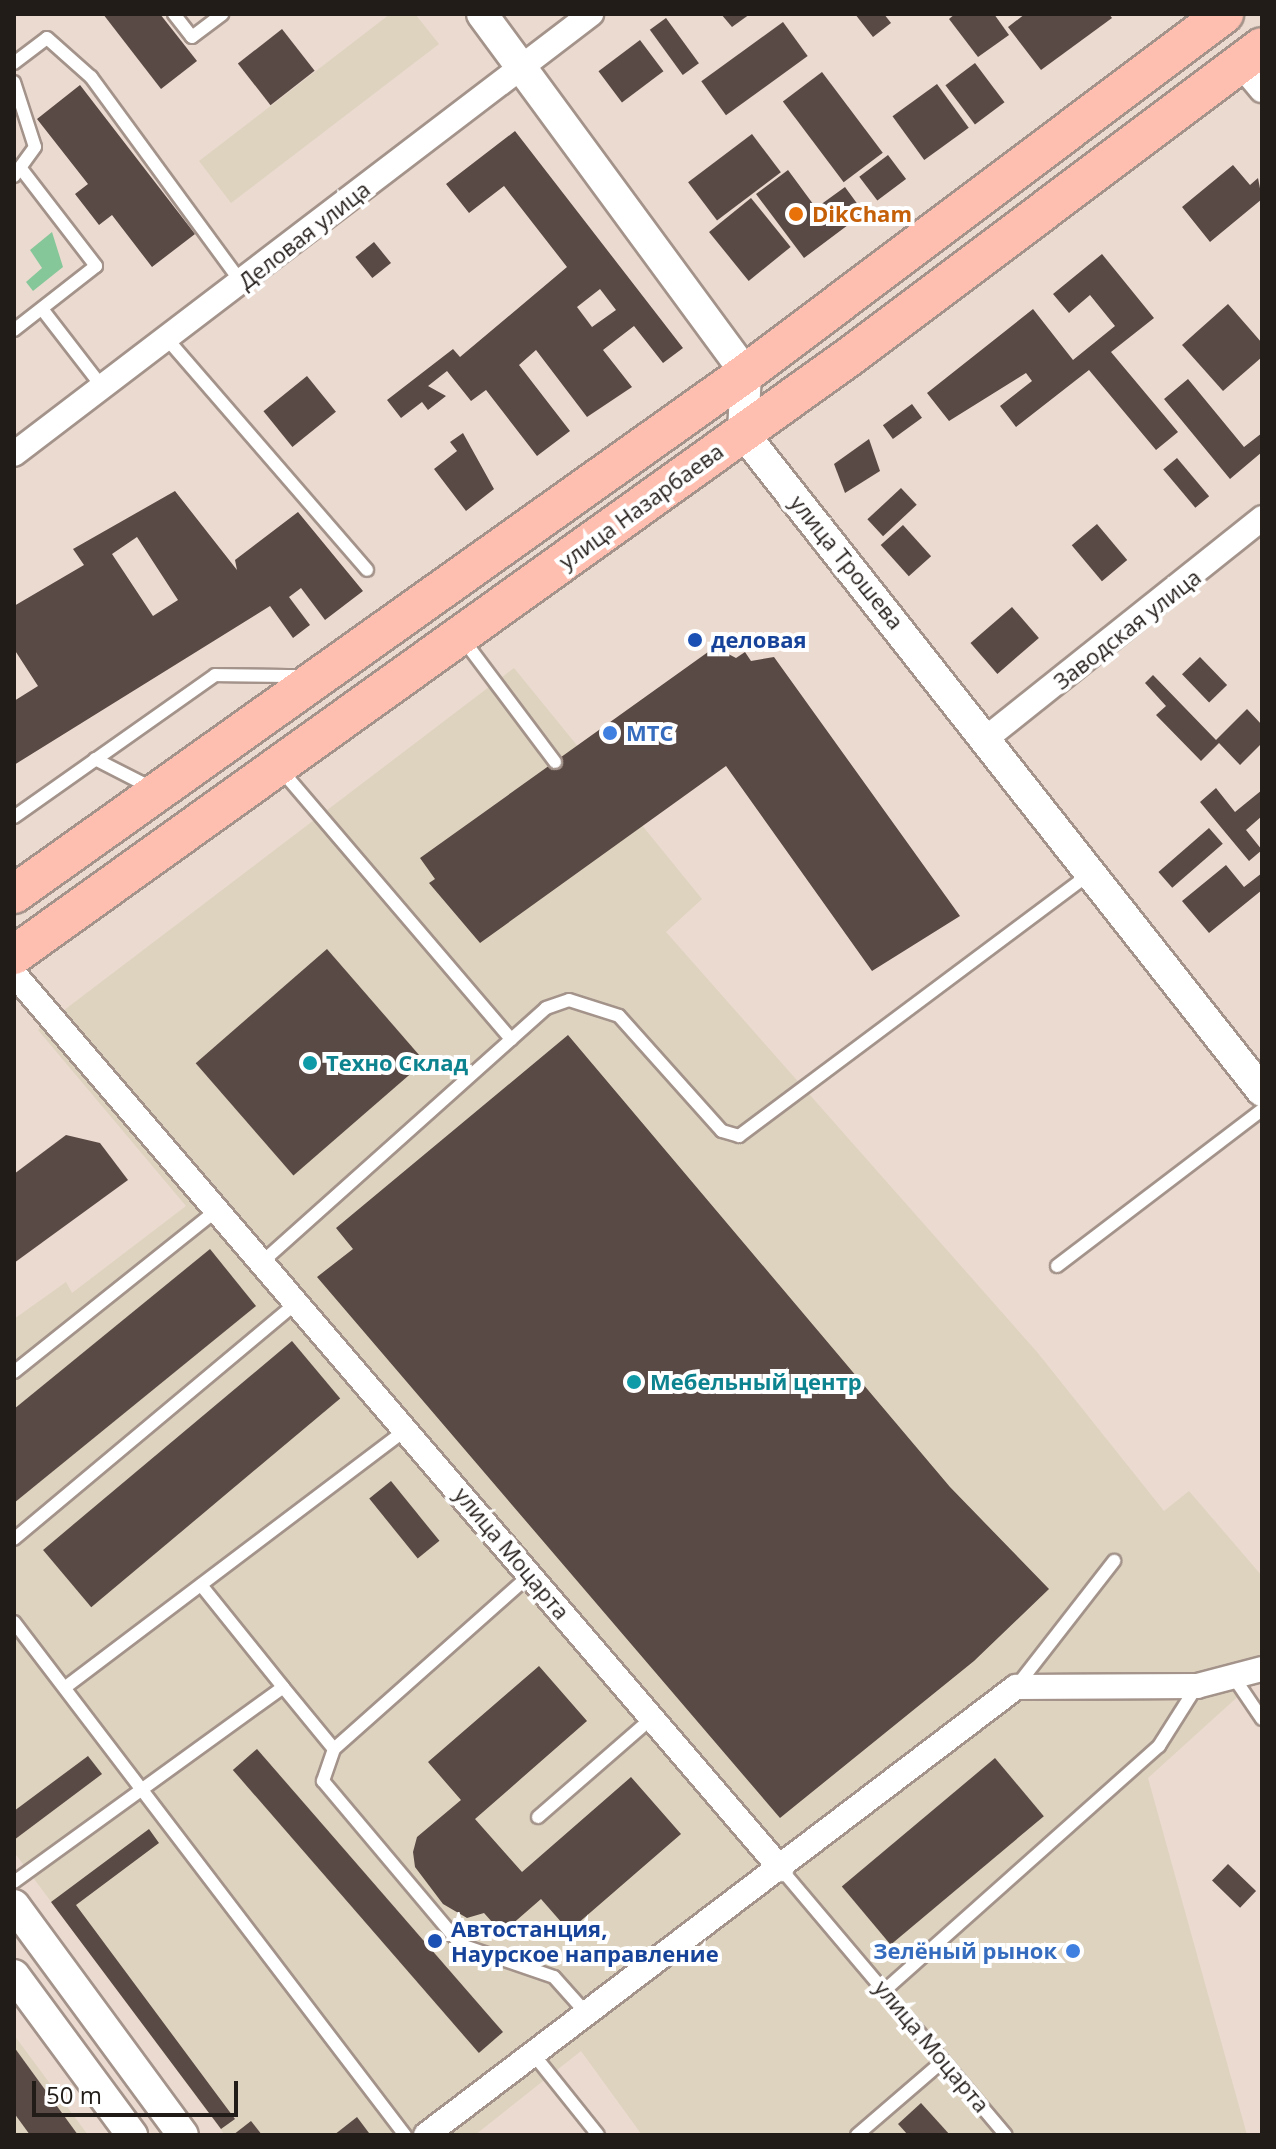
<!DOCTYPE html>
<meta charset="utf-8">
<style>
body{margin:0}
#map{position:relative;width:1276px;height:2149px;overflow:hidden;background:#ebdad0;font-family:"Open Sans",sans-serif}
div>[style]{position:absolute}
.commercial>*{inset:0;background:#ded3bf}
.green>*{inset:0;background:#86c799}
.building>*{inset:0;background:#5a4a45;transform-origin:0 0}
.roads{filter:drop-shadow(2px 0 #a3938a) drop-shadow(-2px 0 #a3938a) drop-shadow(0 2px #a3938a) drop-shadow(0 -2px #a3938a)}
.service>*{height:12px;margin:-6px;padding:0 6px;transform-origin:6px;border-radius:6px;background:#fff}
.minor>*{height:24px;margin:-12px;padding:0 12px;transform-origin:12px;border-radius:12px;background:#fff}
.tertiary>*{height:30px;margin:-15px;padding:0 15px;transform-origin:15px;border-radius:15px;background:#fff}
.primary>*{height:38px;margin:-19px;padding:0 19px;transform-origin:19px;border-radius:19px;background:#febeb0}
.dots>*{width:22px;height:22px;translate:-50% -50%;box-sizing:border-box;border:4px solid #fff;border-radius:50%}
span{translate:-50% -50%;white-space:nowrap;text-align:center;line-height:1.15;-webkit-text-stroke:8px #fff;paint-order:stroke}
.food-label{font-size:22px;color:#c56008;font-weight:700}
.left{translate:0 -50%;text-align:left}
.street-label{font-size:22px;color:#221c19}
.transit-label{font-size:22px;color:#164399;font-weight:700}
.shop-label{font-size:22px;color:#366cbe;font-weight:700}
.right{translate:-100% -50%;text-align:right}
.culture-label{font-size:22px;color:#0d838f;font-weight:700}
.frame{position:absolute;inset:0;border:16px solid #221c19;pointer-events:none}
.scale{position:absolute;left:32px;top:2081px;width:206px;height:36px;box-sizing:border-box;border:4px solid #221c19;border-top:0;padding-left:10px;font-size:24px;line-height:28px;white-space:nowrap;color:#221c19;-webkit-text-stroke:6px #fff;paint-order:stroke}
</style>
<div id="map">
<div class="commercial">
<i style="clip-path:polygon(390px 14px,415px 14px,439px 44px,231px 203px,199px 161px)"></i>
<i style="clip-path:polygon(514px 668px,702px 899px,666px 932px,1037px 1352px,1164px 1511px,1189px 1491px,1262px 1576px,1262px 1663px,1244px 1691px,1148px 1778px,1247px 2135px,642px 2135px,581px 2051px,475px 2135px,225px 2135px,14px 1852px,14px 1319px,66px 1282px,72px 1293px,186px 1206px,38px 1030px)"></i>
<i style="clip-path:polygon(14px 2035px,88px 2135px,14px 2135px)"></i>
</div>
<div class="green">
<i style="clip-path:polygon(52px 232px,63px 267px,33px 291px,26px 282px,42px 268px,30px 250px)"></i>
</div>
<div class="building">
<i style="clip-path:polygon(103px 14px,160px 14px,197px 61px,161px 89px)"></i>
<i style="clip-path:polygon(721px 14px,750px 14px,732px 27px)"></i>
<i style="clip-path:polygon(855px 14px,884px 14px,891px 23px,873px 37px)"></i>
<i style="clip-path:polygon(955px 14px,994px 14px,1009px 35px,978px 57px,949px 19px)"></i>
<i style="clip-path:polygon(1025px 14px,1109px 14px,1112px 18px,1041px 70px,1008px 27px)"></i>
<i style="left:666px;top:18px;width:56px;height:20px;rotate:54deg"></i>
<i style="left:783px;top:22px;width:42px;height:101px;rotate:54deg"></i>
<i style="left:282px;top:29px;width:53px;height:56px;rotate:52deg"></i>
<i style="left:640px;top:40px;width:39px;height:52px;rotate:53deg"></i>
<i style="left:975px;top:63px;width:49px;height:37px;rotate:53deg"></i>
<i style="left:822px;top:72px;width:101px;height:49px;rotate:53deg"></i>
<i style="left:937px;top:84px;width:54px;height:55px;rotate:54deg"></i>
<i style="clip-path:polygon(80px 85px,195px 234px,152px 267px,112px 215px,99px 225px,75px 194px,88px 184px,37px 119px)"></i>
<i style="clip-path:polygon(evenodd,515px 131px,683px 348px,663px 363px,634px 326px,603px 350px,632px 387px,587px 417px,536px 350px,519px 365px,570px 431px,537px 456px,486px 390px,471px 401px,447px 371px,428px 386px,446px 396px,428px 410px,422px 402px,401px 418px,387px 400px,453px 349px,460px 357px,567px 267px,504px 186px,469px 213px,446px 184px,515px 131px,600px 289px,616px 310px,592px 327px,577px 307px,600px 289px)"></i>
<i style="left:752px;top:134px;width:48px;height:80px;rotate:53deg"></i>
<i style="left:888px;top:155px;width:30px;height:36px;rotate:53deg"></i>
<i style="clip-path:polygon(1233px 165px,1250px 185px,1258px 178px,1262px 199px,1210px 242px,1182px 207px)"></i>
<i style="clip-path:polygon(788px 170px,816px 208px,845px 187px,864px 213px,804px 258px,756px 194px)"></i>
<i style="left:751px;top:198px;width:63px;height:54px;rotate:51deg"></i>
<i style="left:374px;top:242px;width:27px;height:24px;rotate:51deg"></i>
<i style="clip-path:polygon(1102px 254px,1154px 318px,1111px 352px,1178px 432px,1156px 450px,1089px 370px,1016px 427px,1000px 406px,1032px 381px,1026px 373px,949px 421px,927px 393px,1033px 309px,1073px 360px,1115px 326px,1090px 295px,1069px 313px,1053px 294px)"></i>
<i style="clip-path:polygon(1228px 304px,1262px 343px,1262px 357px,1223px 391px,1182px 345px)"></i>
<i style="left:307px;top:376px;width:46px;height:56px;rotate:51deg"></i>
<i style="clip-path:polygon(1188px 379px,1244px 447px,1262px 433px,1262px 452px,1230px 479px,1164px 399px)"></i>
<i style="left:912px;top:404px;width:17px;height:36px;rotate:54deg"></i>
<i style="clip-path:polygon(463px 433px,494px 489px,466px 511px,434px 469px,457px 451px,450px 442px)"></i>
<i style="clip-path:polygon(869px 439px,880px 471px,845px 493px,834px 464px)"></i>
<i style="left:1177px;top:458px;width:50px;height:18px;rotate:50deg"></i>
<i style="left:901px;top:488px;width:23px;height:46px;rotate:47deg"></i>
<i style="clip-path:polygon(evenodd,175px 491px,237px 570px,235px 560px,298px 512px,363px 591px,325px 620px,301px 588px,289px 597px,310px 625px,293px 638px,270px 606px,14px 765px,14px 701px,38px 686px,14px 649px,14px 606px,84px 565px,73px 549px,175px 491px,137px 537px,178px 600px,153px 616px,112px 554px,137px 537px)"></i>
<i style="left:1097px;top:524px;width:47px;height:33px;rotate:50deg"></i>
<i style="left:903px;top:525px;width:42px;height:30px;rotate:48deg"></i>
<i style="left:1012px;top:607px;width:41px;height:55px;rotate:49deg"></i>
<i style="clip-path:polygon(715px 647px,736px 658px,745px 652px,751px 661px,774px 657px,960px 916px,872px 971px,726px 766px,480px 943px,429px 883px,435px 879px,420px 858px)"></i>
<i style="left:1200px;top:657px;width:39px;height:25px;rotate:46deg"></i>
<i style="clip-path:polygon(1153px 675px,1216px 740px,1247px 709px,1262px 725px,1262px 743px,1240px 765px,1219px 743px,1201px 761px,1156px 715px,1166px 706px,1145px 683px)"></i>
<i style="clip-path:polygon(1216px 788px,1235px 812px,1262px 790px,1262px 816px,1246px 830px,1262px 850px,1249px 861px,1200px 802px)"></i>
<i style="left:1209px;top:828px;width:21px;height:67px;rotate:49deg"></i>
<i style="clip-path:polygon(1226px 865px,1244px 887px,1262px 873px,1262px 890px,1209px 933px,1182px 901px)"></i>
<i style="left:327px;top:949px;width:149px;height:174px;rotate:49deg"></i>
<i style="clip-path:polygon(568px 1035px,950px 1487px,1049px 1589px,974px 1661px,780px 1818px,317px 1277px,353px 1249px,336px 1228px)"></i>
<i style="clip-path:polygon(66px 1135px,100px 1143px,128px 1180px,14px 1263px,14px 1174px)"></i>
<i style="clip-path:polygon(210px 1249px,256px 1306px,14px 1503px,14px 1409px)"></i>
<i style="left:292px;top:1341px;width:75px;height:325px;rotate:50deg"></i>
<i style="left:391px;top:1481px;width:77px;height:28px;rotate:51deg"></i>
<i style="clip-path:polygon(539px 1666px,587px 1721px,475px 1819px,522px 1872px,631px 1777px,681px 1834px,569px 1931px,541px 1899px,502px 1933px,484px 1913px,467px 1918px,443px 1904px,415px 1867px,413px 1852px,417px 1837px,461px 1800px,428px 1762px)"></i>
<i style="left:257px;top:1749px;width:375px;height:32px;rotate:49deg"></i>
<i style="clip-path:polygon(88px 1756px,102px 1774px,14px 1840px,14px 1811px)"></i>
<i style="left:995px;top:1758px;width:76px;height:200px;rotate:50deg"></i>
<i style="clip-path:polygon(149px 1829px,159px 1843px,76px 1905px,235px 2119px,221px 2129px,51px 1902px)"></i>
<i style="left:1228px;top:1864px;width:39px;height:23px;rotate:44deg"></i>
<i style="clip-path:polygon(14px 2047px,78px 2135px,30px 2135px,14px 2113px)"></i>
<i style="clip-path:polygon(921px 2103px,950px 2135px,908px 2135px,898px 2124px)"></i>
<i style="clip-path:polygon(357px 2117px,369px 2133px,334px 2135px)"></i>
<i style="clip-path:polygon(251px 2121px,262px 2135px,233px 2135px)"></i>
</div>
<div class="roads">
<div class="service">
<i style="left:174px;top:14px;width:29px;rotate:52deg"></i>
<i style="left:192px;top:37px;width:38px;rotate:-37deg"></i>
<i style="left:14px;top:63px;width:41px;rotate:-37.1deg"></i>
<i style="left:47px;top:38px;width:59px;rotate:41.6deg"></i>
<i style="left:91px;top:77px;width:255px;rotate:53.8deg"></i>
<i style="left:14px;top:82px;width:68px;rotate:72.1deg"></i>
<i style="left:35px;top:147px;width:36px;rotate:126deg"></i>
<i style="left:42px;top:309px;width:100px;rotate:52.3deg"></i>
<i style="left:14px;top:330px;width:104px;rotate:-38deg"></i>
<i style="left:96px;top:266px;width:121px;rotate:-127.6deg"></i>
<i style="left:168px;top:340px;width:304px;rotate:49.1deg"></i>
<i style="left:462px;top:638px;width:155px;rotate:53.1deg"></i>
<i style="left:95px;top:759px;width:64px;rotate:27deg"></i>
<i style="left:282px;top:771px;width:353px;rotate:49.5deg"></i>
<i style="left:14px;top:817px;width:246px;rotate:-35.2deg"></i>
<i style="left:215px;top:675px;width:87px;rotate:0.7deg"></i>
<i style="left:261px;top:1263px;width:382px;rotate:-41.8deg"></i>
<i style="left:546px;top:1008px;width:24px;rotate:-19deg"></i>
<i style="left:569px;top:1000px;width:52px;rotate:17.7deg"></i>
<i style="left:619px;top:1016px;width:154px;rotate:48.2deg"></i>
<i style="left:722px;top:1131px;width:18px;rotate:16deg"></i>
<i style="left:739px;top:1136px;width:439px;rotate:-36.8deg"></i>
<i style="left:1057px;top:1266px;width:258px;rotate:-37.3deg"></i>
<i style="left:14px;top:1372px;width:260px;rotate:-38.6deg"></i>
<i style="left:14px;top:1539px;width:368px;rotate:-39.9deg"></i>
<i style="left:201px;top:1585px;width:131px;rotate:51.2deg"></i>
<i style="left:14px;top:1622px;width:645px;rotate:52.69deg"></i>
<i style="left:1235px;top:1679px;width:48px;rotate:56deg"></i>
<i style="left:67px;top:1686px;width:426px;rotate:-37.1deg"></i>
<i style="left:1016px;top:1687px;width:160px;rotate:-52.1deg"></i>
<i style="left:334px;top:1749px;width:262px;rotate:-41.6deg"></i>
<i style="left:538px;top:1817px;width:151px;rotate:-41deg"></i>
<i style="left:781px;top:1869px;width:348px;rotate:49.8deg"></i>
<i style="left:14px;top:1882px;width:332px;rotate:-35.9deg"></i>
<i style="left:283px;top:1687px;width:80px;rotate:50.6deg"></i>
<i style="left:334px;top:1749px;width:34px;rotate:109deg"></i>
<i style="left:323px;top:1781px;width:214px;rotate:49.9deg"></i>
<i style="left:461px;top:1945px;width:98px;rotate:19deg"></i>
<i style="left:554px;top:1977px;width:50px;rotate:48.3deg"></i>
<i style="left:885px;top:1990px;width:367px;rotate:-41.7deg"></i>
<i style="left:1159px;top:1746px;width:71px;rotate:-57.7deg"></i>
<i style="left:534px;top:2055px;width:102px;rotate:51.3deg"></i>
<i style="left:857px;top:2135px;width:113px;rotate:-40.7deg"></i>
</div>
<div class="minor">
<i style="left:1240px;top:64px;width:34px;rotate:50deg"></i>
<i style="left:14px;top:454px;width:726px;rotate:-37.33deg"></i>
<i style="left:988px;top:737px;width:351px;rotate:-38.6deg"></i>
<i style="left:14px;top:974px;width:1179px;rotate:49.4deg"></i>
<i style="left:426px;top:2135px;width:741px;rotate:-37.21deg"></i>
<i style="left:1016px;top:1687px;width:181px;rotate:-0.3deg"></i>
<i style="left:1197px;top:1686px;width:67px;rotate:-14.7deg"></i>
</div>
<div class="tertiary">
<i style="left:482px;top:14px;width:446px;rotate:53.7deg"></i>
<i style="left:746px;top:373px;width:60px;rotate:92.9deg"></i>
<i style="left:743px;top:433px;width:838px;rotate:51.74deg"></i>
<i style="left:14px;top:1905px;width:285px;rotate:53.7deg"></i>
<i style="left:14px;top:1975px;width:199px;rotate:53.6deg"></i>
</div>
<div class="primary">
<i style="left:14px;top:894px;width:898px;rotate:-35.44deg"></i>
<i style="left:746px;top:373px;width:598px;rotate:-36.91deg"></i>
<i style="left:14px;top:955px;width:1027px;rotate:-35.61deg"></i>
<i style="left:849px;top:357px;width:516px;rotate:-36.89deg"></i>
</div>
</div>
<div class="dots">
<i style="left:796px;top:214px;background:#e8710a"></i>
<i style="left:695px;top:640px;background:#1a4fb4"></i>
<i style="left:610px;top:733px;background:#3f7fe0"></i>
<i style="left:310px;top:1063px;background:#0f9aa8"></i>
<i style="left:634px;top:1382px;background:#0f9aa8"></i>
<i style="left:435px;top:1941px;background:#1a4fb4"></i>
<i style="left:1073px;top:1951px;background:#3f7fe0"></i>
</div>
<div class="food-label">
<span class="left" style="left:812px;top:214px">DikCham</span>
</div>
<div class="street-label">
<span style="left:304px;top:235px;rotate:-38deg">Деловая улица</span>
<span style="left:641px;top:506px;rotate:-36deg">улица Назарбаева</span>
<span style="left:847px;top:562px;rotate:51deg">улица Трошева</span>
<span style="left:1127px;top:629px;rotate:-38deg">Заводская улица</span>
<span style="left:512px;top:1553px;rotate:50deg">улица Моцарта</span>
<span style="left:932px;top:2046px;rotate:50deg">улица Моцарта</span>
</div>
<div class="transit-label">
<span class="left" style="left:711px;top:640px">деловая</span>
<span class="left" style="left:451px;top:1941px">Автостанция,<br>Наурское направление</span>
</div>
<div class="shop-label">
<span class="left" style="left:626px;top:733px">МТС</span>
<span class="right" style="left:1057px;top:1951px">Зелёный рынок</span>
</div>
<div class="culture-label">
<span class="left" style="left:326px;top:1063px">Техно Склад</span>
<span class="left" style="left:650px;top:1382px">Мебельный центр</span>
</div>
<div class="frame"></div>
<div class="scale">50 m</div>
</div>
